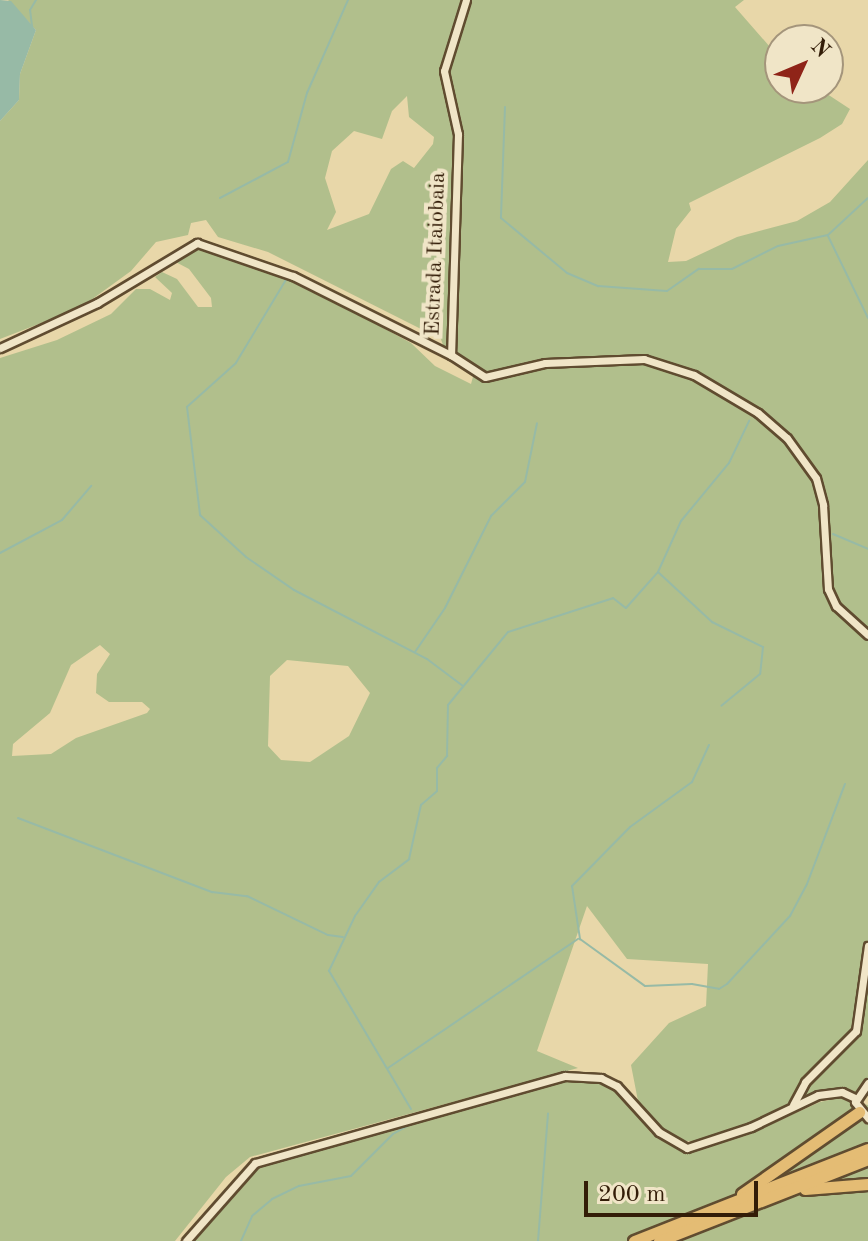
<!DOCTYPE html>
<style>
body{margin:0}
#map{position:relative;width:868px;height:1241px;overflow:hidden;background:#e8d7a9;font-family:"Old Standard TT",serif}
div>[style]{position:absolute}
.green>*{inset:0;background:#b1bf8c}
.water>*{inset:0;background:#97baa6}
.stream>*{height:2px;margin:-1px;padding:0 1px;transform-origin:1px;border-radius:1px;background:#97baa6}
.roads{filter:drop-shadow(2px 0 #604c30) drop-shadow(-2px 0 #604c30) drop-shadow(0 2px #604c30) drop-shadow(0 -2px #604c30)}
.minor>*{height:7px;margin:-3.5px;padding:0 3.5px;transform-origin:3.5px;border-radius:3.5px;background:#f0e5c7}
.highway>*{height:11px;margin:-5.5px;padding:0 5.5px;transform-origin:5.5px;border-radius:5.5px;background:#e4bc74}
span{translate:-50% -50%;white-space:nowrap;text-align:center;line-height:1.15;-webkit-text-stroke:8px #f0e5c7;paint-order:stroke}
.street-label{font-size:22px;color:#331d08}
.north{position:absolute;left:764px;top:24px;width:80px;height:80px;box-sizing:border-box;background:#f0e5c7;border:2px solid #a4957b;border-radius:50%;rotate:46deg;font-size:22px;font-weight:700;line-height:32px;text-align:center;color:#331d08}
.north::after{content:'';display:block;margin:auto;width:28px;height:36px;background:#8f2418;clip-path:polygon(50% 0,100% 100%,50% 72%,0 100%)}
.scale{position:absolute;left:584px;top:1181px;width:174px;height:36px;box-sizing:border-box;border:4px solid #331d08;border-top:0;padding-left:10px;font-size:24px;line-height:28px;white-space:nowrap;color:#331d08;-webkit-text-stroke:6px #f0e5c7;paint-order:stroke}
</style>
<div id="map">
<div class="green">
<i style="clip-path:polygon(evenodd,8px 0,744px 0,735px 7px,770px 47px,780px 47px,780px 88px,818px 88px,850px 109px,842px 124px,820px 138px,689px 203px,691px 210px,676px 229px,668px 262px,686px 261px,737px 237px,797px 221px,830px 202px,868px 160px,868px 1096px,838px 1089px,699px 1141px,680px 1141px,657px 1127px,638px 1101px,631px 1065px,669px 1023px,706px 1006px,708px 964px,627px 959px,587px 906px,537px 1051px,578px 1068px,250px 1157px,226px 1177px,175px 1241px,0 1241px,0 358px,57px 340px,111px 314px,136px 289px,150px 289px,170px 300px,172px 293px,155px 277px,162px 272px,177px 279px,198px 307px,212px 307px,211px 298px,189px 269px,170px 259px,177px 249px,195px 244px,245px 259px,332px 300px,411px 343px,435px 366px,471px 384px,474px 373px,447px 356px,438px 331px,423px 330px,268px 252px,218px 237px,206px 220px,191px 223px,188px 235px,156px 242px,131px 271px,80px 308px,0 339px,0 121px,19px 100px,20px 74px,36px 30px,8px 0,407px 96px,409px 117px,434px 137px,433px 144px,414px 168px,403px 161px,391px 169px,369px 214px,327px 230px,336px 212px,325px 178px,332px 151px,354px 131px,382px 139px,392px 111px,407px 96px,8px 0,100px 645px,110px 654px,97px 674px,96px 693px,109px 702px,142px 702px,150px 709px,147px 713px,76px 738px,51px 754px,12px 756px,13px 744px,50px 713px,71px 665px,100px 645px,8px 0,287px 660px,348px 666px,370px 693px,349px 736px,310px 762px,281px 760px,268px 746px,270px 676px,287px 660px)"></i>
<i style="clip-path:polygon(576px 1077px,616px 1089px,651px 1133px,679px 1150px,745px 1136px,820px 1102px,839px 1098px,868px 1105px,868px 1241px,186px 1241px,233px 1182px,254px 1165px)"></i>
</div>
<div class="water">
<i style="clip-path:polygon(0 0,11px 1px,36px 30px,20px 74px,19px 100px,0 121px)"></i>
</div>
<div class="stream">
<i style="left:33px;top:34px;width:24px;rotate:-97deg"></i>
<i style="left:30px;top:10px;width:12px;rotate:-59deg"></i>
<i style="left:505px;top:107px;width:111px;rotate:92.1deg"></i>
<i style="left:501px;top:218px;width:86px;rotate:39.8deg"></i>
<i style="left:567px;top:273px;width:34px;rotate:23deg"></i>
<i style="left:598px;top:286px;width:69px;rotate:4.1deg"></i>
<i style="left:667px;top:291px;width:39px;rotate:-35deg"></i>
<i style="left:699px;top:269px;width:33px"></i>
<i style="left:732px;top:269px;width:51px;rotate:-26.6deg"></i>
<i style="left:778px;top:246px;width:51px;rotate:-12.4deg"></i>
<i style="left:828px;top:235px;width:54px;rotate:-42.8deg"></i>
<i style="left:220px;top:198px;width:77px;rotate:-27.9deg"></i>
<i style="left:288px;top:162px;width:72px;rotate:-74.6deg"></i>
<i style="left:307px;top:93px;width:102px;rotate:-66.2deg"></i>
<i style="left:828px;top:236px;width:91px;rotate:64deg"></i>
<i style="left:287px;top:278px;width:99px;rotate:121deg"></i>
<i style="left:236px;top:363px;width:66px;rotate:138.1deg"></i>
<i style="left:187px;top:407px;width:109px;rotate:83.1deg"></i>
<i style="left:200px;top:515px;width:62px;rotate:42.4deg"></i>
<i style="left:246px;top:557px;width:58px;rotate:34.5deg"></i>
<i style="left:294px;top:590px;width:150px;rotate:27.4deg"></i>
<i style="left:427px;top:659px;width:45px;rotate:36.9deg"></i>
<i style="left:833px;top:534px;width:38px;rotate:23deg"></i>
<i style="left:0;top:553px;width:70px;rotate:-28deg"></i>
<i style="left:62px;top:520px;width:45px;rotate:-49.5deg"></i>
<i style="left:658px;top:572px;width:74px;rotate:42.8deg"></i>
<i style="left:712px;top:622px;width:57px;rotate:26.1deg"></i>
<i style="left:763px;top:647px;width:27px;rotate:96deg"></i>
<i style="left:760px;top:674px;width:50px;rotate:140.6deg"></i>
<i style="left:415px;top:652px;width:53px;rotate:-55.7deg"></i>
<i style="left:445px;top:608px;width:103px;rotate:-63.4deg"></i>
<i style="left:491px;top:516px;width:48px;rotate:-45deg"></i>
<i style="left:525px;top:482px;width:60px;rotate:-78.5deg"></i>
<i style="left:709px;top:745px;width:41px;rotate:114.7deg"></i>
<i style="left:692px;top:782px;width:77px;rotate:144deg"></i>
<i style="left:630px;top:827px;width:83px;rotate:134.5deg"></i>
<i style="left:572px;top:886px;width:54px;rotate:81.4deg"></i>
<i style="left:580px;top:939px;width:80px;rotate:35.9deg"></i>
<i style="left:645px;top:986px;width:47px;rotate:-2.4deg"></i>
<i style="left:692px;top:984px;width:27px;rotate:10deg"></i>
<i style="left:719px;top:989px;width:9px;rotate:-32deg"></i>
<i style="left:727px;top:984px;width:93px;rotate:-47.2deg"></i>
<i style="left:790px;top:916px;width:36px;rotate:-62deg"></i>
<i style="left:807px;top:884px;width:107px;rotate:-69.2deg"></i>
<i style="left:18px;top:818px;width:208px;rotate:20.9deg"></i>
<i style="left:212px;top:892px;width:35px;rotate:7deg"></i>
<i style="left:247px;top:896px;width:90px;rotate:25.7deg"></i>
<i style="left:328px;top:935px;width:15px;rotate:8deg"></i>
<i style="left:388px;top:1068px;width:230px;rotate:-34.2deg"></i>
<i style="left:411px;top:1109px;width:161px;rotate:-120.7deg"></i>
<i style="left:329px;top:971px;width:61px;rotate:-64.7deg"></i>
<i style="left:355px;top:916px;width:42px;rotate:-54.8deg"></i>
<i style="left:379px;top:882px;width:38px;rotate:-37deg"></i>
<i style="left:409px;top:859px;width:55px;rotate:-77.5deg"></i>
<i style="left:421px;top:805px;width:21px;rotate:-41deg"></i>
<i style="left:437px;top:791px;width:23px;rotate:-90deg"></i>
<i style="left:437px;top:768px;width:16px;rotate:-50deg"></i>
<i style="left:447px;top:756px;width:51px;rotate:-88.9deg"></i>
<i style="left:448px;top:705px;width:94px;rotate:-50.6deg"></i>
<i style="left:508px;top:632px;width:110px;rotate:-17.9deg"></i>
<i style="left:613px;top:598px;width:16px;rotate:38deg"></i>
<i style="left:626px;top:608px;width:48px;rotate:-48.4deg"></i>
<i style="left:658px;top:572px;width:56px;rotate:-65.7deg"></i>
<i style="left:681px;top:521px;width:75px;rotate:-50.4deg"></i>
<i style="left:729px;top:463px;width:47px;rotate:-64.5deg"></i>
<i style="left:241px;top:1241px;width:27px;rotate:-66deg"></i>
<i style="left:252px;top:1216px;width:26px;rotate:-40deg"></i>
<i style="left:272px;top:1199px;width:30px;rotate:-26deg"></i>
<i style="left:299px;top:1186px;width:53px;rotate:-10.9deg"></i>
<i style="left:351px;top:1176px;width:59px;rotate:-45deg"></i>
<i style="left:393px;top:1134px;width:25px;rotate:-29deg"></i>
<i style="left:538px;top:1241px;width:128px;rotate:-85.5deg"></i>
</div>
<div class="roads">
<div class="minor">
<i style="left:466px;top:0;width:74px;rotate:107.2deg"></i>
<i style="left:444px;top:71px;width:65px;rotate:77.5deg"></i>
<i style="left:458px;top:134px;width:221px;rotate:91.8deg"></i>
<i style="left:451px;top:355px;width:40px;rotate:32.9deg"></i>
<i style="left:485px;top:377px;width:62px;rotate:-13.1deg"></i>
<i style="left:545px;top:363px;width:99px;rotate:-2.3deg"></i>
<i style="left:644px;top:359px;width:52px;rotate:17.7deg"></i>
<i style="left:694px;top:375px;width:74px;rotate:30.7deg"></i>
<i style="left:758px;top:413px;width:38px;rotate:41deg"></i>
<i style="left:787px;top:438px;width:49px;rotate:54.1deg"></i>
<i style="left:816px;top:478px;width:28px;rotate:75deg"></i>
<i style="left:823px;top:505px;width:84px;rotate:86.6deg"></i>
<i style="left:828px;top:589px;width:19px;rotate:65deg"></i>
<i style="left:836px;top:606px;width:43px;rotate:42.2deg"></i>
<i style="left:0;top:348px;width:107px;rotate:-24.9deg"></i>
<i style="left:97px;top:303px;width:117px;rotate:-31deg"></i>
<i style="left:197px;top:243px;width:102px;rotate:19deg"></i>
<i style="left:293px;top:276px;width:177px;rotate:26.6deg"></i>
<i style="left:868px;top:1083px;width:23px;rotate:124deg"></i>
<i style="left:855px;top:1102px;width:21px;rotate:51deg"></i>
<i style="left:793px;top:1105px;width:26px;rotate:-62deg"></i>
<i style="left:805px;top:1082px;width:72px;rotate:-45deg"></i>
<i style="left:856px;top:1031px;width:86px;rotate:-82deg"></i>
<i style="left:186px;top:1241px;width:104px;rotate:-48.5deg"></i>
<i style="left:255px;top:1163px;width:322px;rotate:-15.7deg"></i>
<i style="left:565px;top:1076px;width:36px;rotate:3deg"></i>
<i style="left:601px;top:1078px;width:18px;rotate:27deg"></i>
<i style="left:617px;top:1086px;width:62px;rotate:47.6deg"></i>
<i style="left:659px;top:1132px;width:32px;rotate:30deg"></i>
<i style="left:687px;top:1148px;width:67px;rotate:-18.2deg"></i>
<i style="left:751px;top:1127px;width:74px;rotate:-25.5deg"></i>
<i style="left:818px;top:1095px;width:24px;rotate:-7deg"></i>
<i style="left:842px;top:1092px;width:14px;rotate:25deg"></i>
</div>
<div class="highway">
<i style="left:805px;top:1189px;width:63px;rotate:-4.5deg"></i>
<i style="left:742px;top:1194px;width:143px;rotate:-35deg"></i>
<i style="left:634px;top:1241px;width:251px;rotate:-21.5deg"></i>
<i style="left:659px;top:1241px;width:225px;rotate:-21.4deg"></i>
</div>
</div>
<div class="street-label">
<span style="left:436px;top:254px;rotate:-88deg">Estrada Itaiobaia</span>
</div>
<div class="north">N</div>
<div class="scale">200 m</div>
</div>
